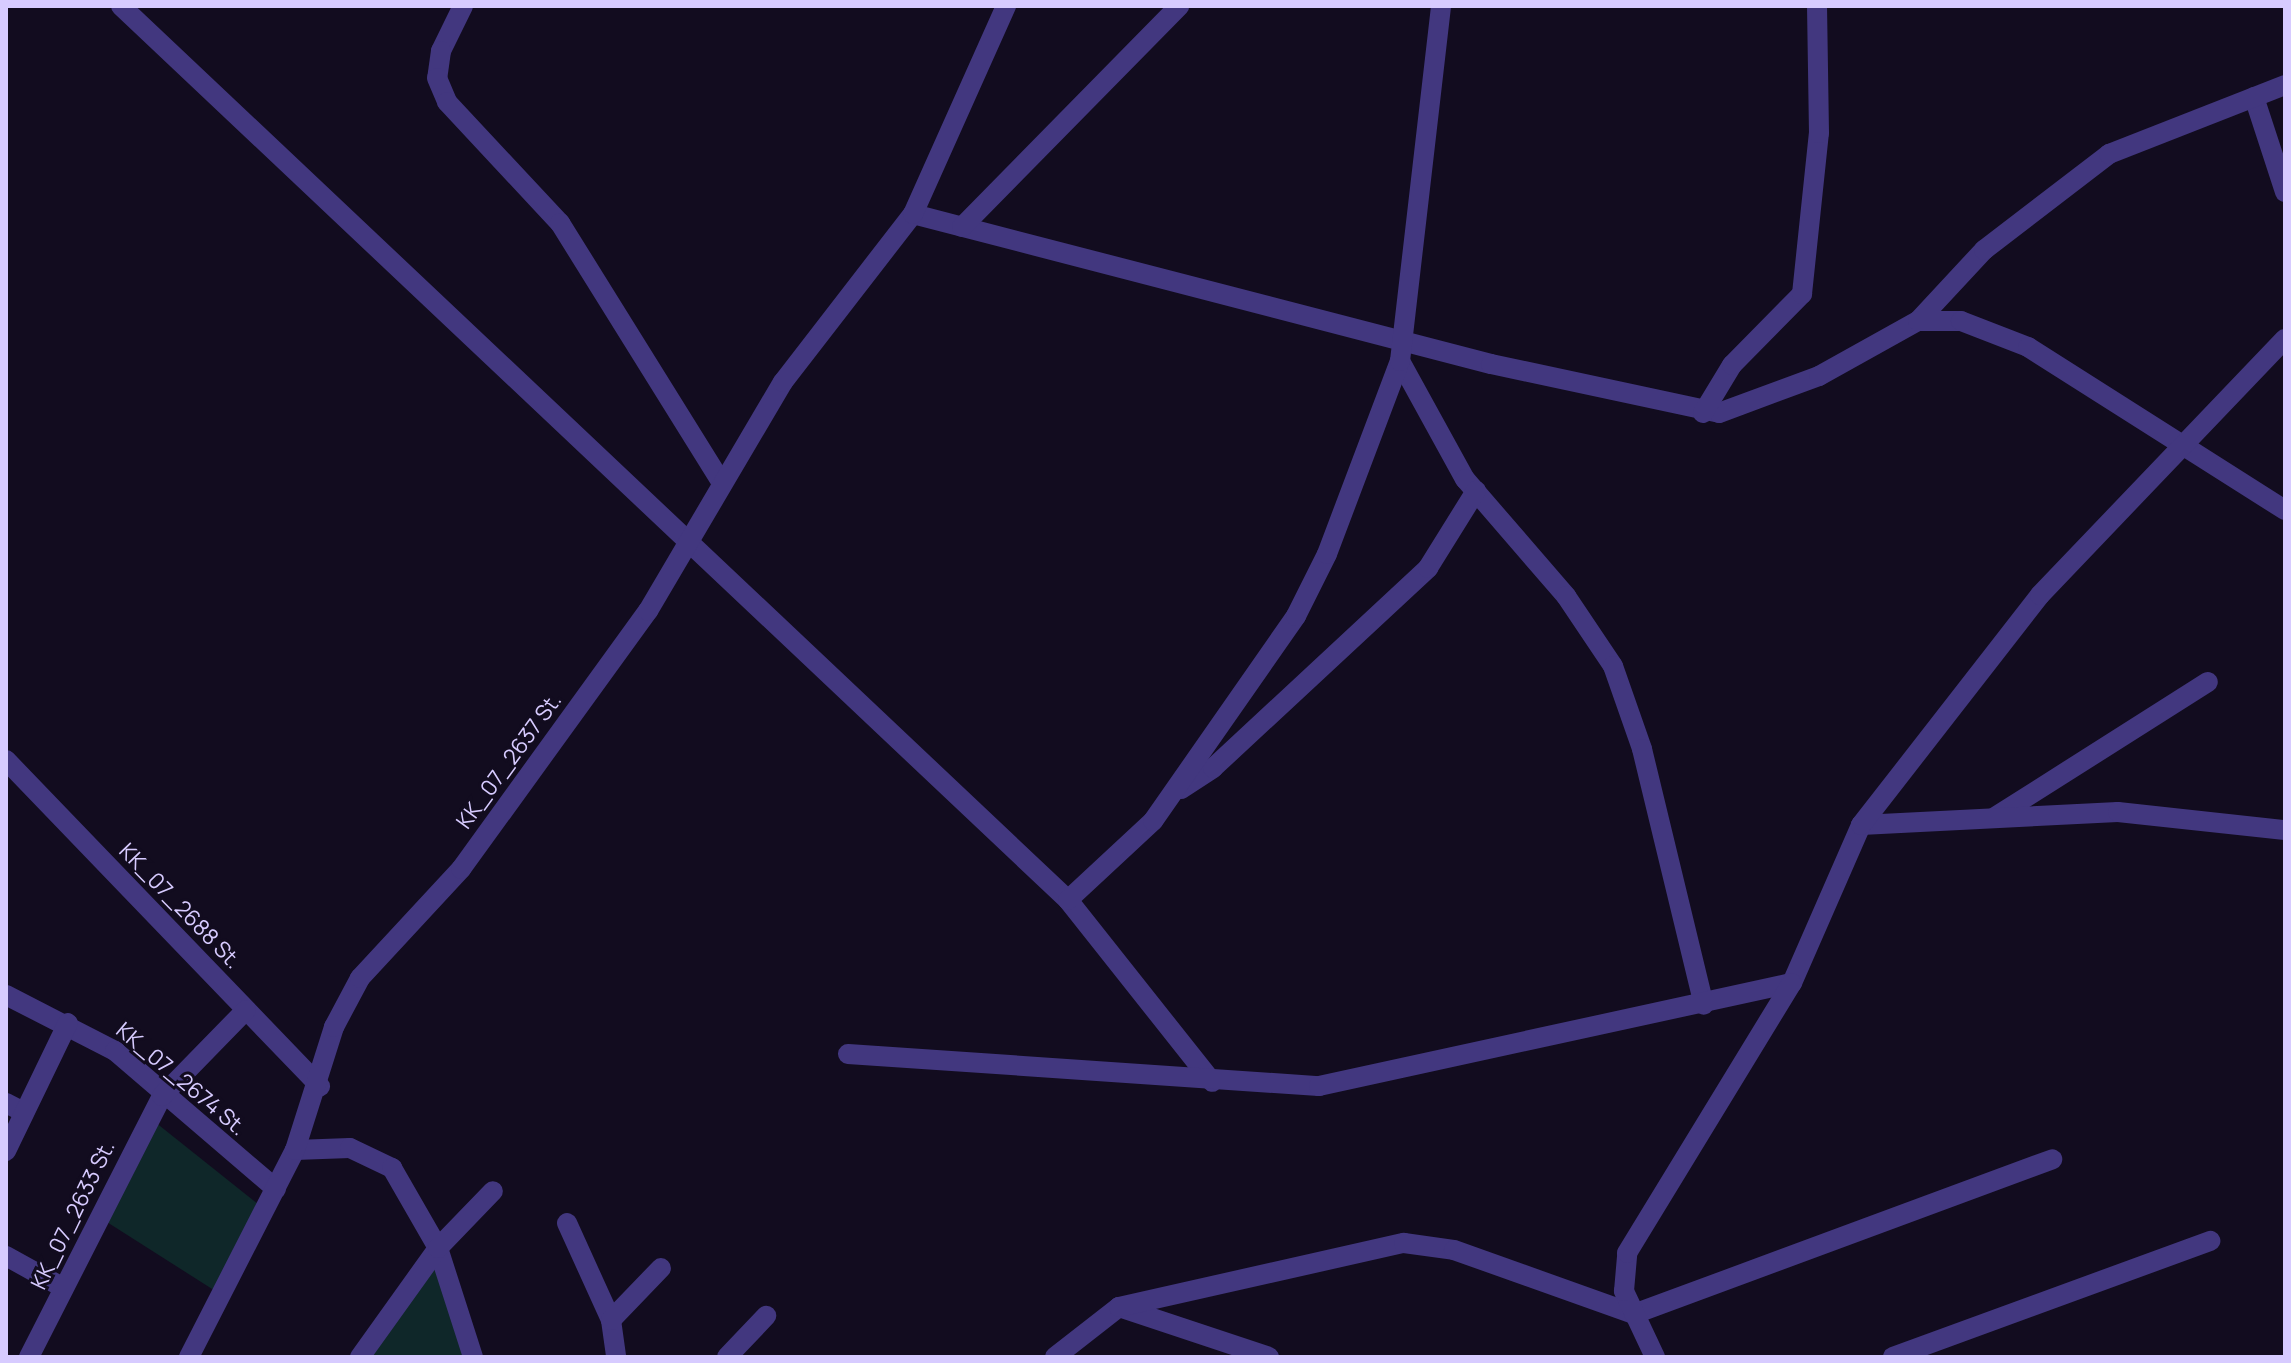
<!DOCTYPE html>
<style>
body{margin:0}
#map{position:relative;width:2291px;height:1363px;overflow:hidden;background:#120c1f;font-family:Manrope,sans-serif}
div>[style]{position:absolute}
.green>*{inset:0;background:#0f2729}
.minor>*{height:20px;margin:-10px;padding:0 10px;transform-origin:10px;border-radius:10px;background:#42377f}
span{translate:-50% -50%;white-space:nowrap;text-align:center;line-height:1.15;-webkit-text-stroke:6px #120c1f;paint-order:stroke}
.street-label{font-size:22px;color:#d7cbff}
.frame{position:absolute;inset:0;border:8px solid #d7cbff;pointer-events:none}
</style>
<div id="map">
<div class="green">
<i style="clip-path:polygon(150px 1118px,268px 1212px,220px 1294px,99px 1217px)"></i>
<i style="clip-path:polygon(438px 1248px,473px 1357px,360px 1357px)"></i>
</div>
<div class="minor">
<i style="left:121px;top:6px;width:1302px;rotate:43.35deg"></i>
<i style="left:1068px;top:900px;width:232px;rotate:51.6deg"></i>
<i style="left:463px;top:6px;width:50px;rotate:116.1deg"></i>
<i style="left:441px;top:51px;width:27px;rotate:98deg"></i>
<i style="left:437px;top:78px;width:26px;rotate:67deg"></i>
<i style="left:447px;top:102px;width:166px;rotate:47deg"></i>
<i style="left:560px;top:223px;width:306px;rotate:58.1deg"></i>
<i style="left:2254px;top:97px;width:100px;rotate:71.9deg"></i>
<i style="left:913px;top:214px;width:597px;rotate:14.55deg"></i>
<i style="left:1491px;top:364px;width:233px;rotate:12.1deg"></i>
<i style="left:1719px;top:413px;width:107px;rotate:-20.3deg"></i>
<i style="left:1819px;top:376px;width:113px;rotate:-29.1deg"></i>
<i style="left:1918px;top:321px;width:97px;rotate:-47.1deg"></i>
<i style="left:1984px;top:250px;width:158px;rotate:-37.5deg"></i>
<i style="left:2109px;top:154px;width:189px;rotate:-21.4deg"></i>
<i style="left:962px;top:227px;width:310px;rotate:-45.5deg"></i>
<i style="left:1918px;top:321px;width:43px"></i>
<i style="left:1961px;top:321px;width:72px;rotate:21.2deg"></i>
<i style="left:2028px;top:347px;width:304px;rotate:32.4deg"></i>
<i style="left:1400px;top:361px;width:135px;rotate:61.2deg"></i>
<i style="left:1465px;top:479px;width:155px;rotate:49.2deg"></i>
<i style="left:1566px;top:596px;width:84px;rotate:56.1deg"></i>
<i style="left:1613px;top:666px;width:88px;rotate:70.7deg"></i>
<i style="left:1642px;top:749px;width:263px;rotate:76.4deg"></i>
<i style="left:1703px;top:413px;width:56px;rotate:-58.9deg"></i>
<i style="left:1732px;top:365px;width:100px;rotate:-45.4deg"></i>
<i style="left:1802px;top:294px;width:162px;rotate:-84deg"></i>
<i style="left:1819px;top:133px;width:127px;rotate:-90.9deg"></i>
<i style="left:6px;top:760px;width:453px;rotate:46.1deg"></i>
<i style="left:1181px;top:789px;width:38px;rotate:-33deg"></i>
<i style="left:1213px;top:768px;width:294px;rotate:-42.9deg"></i>
<i style="left:1428px;top:568px;width:91px;rotate:-58.1deg"></i>
<i style="left:1995px;top:817px;width:252px;rotate:-32.4deg"></i>
<i style="left:1861px;top:825px;width:257px;rotate:-2.9deg"></i>
<i style="left:2118px;top:812px;width:168px;rotate:6.2deg"></i>
<i style="left:1068px;top:900px;width:116px;rotate:-42.9deg"></i>
<i style="left:1153px;top:821px;width:250px;rotate:-55.1deg"></i>
<i style="left:1296px;top:616px;width:69px;rotate:-63.4deg"></i>
<i style="left:1327px;top:554px;width:206px;rotate:-69.3deg"></i>
<i style="left:1400px;top:361px;width:357px;rotate:-83.4deg"></i>
<i style="left:6px;top:995px;width:123px;rotate:27.2deg"></i>
<i style="left:115px;top:1051px;width:212px;rotate:40.6deg"></i>
<i style="left:848px;top:1054px;width:472px;rotate:3.9deg"></i>
<i style="left:1319px;top:1086px;width:484px;rotate:-12.3deg"></i>
<i style="left:1792px;top:983px;width:172px;rotate:-66.4deg"></i>
<i style="left:1861px;top:825px;width:291px;rotate:-52.1deg"></i>
<i style="left:2040px;top:595px;width:354px;rotate:-46.3deg"></i>
<i style="left:6px;top:1103px;width:20px;rotate:27deg"></i>
<i style="left:295px;top:1150px;width:55px;rotate:-2.1deg"></i>
<i style="left:350px;top:1148px;width:47px;rotate:25.5deg"></i>
<i style="left:392px;top:1168px;width:92px;rotate:60.1deg"></i>
<i style="left:438px;top:1248px;width:114px;rotate:72.2deg"></i>
<i style="left:6px;top:1151px;width:142px;rotate:-64.2deg"></i>
<i style="left:567px;top:1223px;width:107px;rotate:65.6deg"></i>
<i style="left:611px;top:1320px;width:37px;rotate:82deg"></i>
<i style="left:6px;top:1256px;width:66px;rotate:28.9deg"></i>
<i style="left:1119px;top:1307px;width:158px;rotate:18.4deg"></i>
<i style="left:611px;top:1320px;width:72px;rotate:-46.1deg"></i>
<i style="left:29px;top:1357px;width:293px;rotate:-63deg"></i>
<i style="left:162px;top:1096px;width:120px;rotate:-45.7deg"></i>
<i style="left:189px;top:1357px;width:233px;rotate:-62.9deg"></i>
<i style="left:295px;top:1150px;width:129px;rotate:-72.4deg"></i>
<i style="left:334px;top:1027px;width:55px;rotate:-62deg"></i>
<i style="left:360px;top:978px;width:149px;rotate:-47.2deg"></i>
<i style="left:461px;top:869px;width:319px;rotate:-54.1deg"></i>
<i style="left:648px;top:611px;width:266px;rotate:-59.5deg"></i>
<i style="left:783px;top:382px;width:212px;rotate:-52.3deg"></i>
<i style="left:913px;top:214px;width:228px;rotate:-65.9deg"></i>
<i style="left:360px;top:1357px;width:134px;rotate:-54.4deg"></i>
<i style="left:438px;top:1248px;width:79px;rotate:-46deg"></i>
<i style="left:727px;top:1357px;width:57px;rotate:-46.4deg"></i>
<i style="left:1055px;top:1357px;width:81px;rotate:-38deg"></i>
<i style="left:1119px;top:1307px;width:292px;rotate:-12.7deg"></i>
<i style="left:1404px;top:1243px;width:50px;rotate:8deg"></i>
<i style="left:1454px;top:1250px;width:191px;rotate:19.6deg"></i>
<i style="left:1634px;top:1314px;width:446px;rotate:-20.3deg"></i>
<i style="left:1655px;top:1357px;width:73px;rotate:-115.2deg"></i>
<i style="left:1624px;top:1291px;width:38px;rotate:-85deg"></i>
<i style="left:1627px;top:1253px;width:316px;rotate:-58.6deg"></i>
<i style="left:1893px;top:1357px;width:338px;rotate:-20.1deg"></i>
</div>
<div class="street-label">
<span style="left:509px;top:761px;rotate:-54deg">KK_07_2637 St.</span>
<span style="left:180px;top:906px;rotate:46deg">KK_07_2688 St.</span>
<span style="left:181px;top:1079px;rotate:40deg">KK_07_2674 St.</span>
<span style="left:73px;top:1215px;rotate:-64deg">KK_07_2633 St.</span>
</div>
<div class="frame"></div>
</div>
